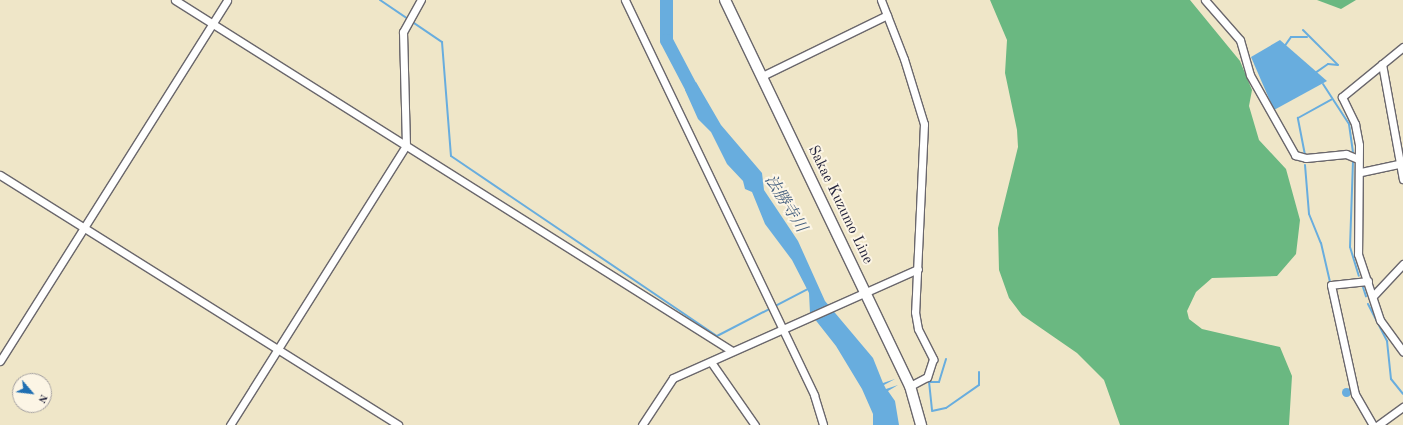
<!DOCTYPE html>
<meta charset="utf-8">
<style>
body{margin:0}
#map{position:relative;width:1403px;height:425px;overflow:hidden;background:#efe6c8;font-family:"Old Standard TT","Noto Serif JP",serif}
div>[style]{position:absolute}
.forest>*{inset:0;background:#6ab881}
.water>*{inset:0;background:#68adde}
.round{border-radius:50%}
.stream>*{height:2px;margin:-1px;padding:0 1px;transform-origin:1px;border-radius:1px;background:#68adde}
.river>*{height:13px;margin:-6.5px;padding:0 6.5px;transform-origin:6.5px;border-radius:6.5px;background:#68adde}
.roads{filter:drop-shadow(1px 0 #6a676c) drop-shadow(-1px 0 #6a676c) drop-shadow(0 1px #6a676c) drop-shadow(0 -1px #6a676c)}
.minor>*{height:7px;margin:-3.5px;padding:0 3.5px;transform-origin:3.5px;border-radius:3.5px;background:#fff}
.secondary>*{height:10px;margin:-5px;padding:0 5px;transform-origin:5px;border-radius:5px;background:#fff}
span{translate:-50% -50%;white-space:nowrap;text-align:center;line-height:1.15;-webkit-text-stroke:4px #fcf5e5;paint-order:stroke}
.street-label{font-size:15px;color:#22223b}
.water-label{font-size:16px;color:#3e5a7c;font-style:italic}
.north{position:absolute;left:12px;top:373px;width:40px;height:40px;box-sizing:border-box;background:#fcf5e5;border:1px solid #a5a1a1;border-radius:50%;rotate:118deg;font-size:11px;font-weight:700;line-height:16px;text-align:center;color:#22223b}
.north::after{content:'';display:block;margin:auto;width:14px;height:18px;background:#1f6fb2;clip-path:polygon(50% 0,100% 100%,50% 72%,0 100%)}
</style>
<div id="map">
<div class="forest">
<i style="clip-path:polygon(990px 0,1190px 0,1240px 61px,1252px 90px,1249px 106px,1259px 140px,1286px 169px,1300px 220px,1296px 254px,1277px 276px,1212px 278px,1196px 292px,1187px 311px,1189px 319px,1202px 329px,1280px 347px,1292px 376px,1289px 425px,1120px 425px,1104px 380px,1077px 353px,1022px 315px,1009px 298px,999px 270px,998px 228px,1018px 147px,1017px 130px,1005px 73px,1007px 40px)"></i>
<i style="clip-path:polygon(1317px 0,1356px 0,1341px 9px)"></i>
</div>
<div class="water">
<i style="clip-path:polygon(1280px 40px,1327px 81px,1274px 110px,1251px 57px)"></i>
<i style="clip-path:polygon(696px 82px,721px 125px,762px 173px,764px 190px,798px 241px,825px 301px,873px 358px,883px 383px,895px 379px,884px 385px,886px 389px,898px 385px,888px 391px,895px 401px,899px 425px,873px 425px,873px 414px,862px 389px,836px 346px,810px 313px,809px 293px,792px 260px,765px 224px,752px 192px,745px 189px,743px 181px,727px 164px,711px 132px,698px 119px,685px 90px)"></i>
<i class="round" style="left:1341.5px;top:387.5px;width:9px;height:9px"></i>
</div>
<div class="stream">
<i style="left:380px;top:0;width:75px;rotate:34.1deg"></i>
<i style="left:442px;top:42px;width:114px;rotate:85.5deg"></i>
<i style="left:451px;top:156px;width:321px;rotate:34.1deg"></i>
<i style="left:717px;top:336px;width:102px;rotate:-27.3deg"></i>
<i style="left:1303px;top:30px;width:49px;rotate:45deg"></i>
<i style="left:1338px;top:65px;width:10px;rotate:-174deg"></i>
<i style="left:1328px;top:64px;width:16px;rotate:145deg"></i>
<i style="left:1284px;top:47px;width:12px;rotate:-55deg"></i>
<i style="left:1291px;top:37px;width:16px"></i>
<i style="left:1323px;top:84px;width:48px;rotate:57deg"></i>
<i style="left:1349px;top:124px;width:28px;rotate:82deg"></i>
<i style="left:1358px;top:122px;width:18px;rotate:81deg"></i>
<i style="left:1305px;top:155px;width:38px;rotate:-101deg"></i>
<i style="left:1298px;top:118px;width:38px;rotate:-29deg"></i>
<i style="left:1353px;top:161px;width:86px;rotate:92deg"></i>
<i style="left:1350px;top:247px;width:30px;rotate:73deg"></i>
<i style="left:1305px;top:165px;width:49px;rotate:85.3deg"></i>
<i style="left:1309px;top:214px;width:31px;rotate:68deg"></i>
<i style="left:1321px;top:243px;width:40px;rotate:77deg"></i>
<i style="left:1362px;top:284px;width:13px;rotate:72deg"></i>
<i style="left:1329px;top:289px;width:30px;rotate:78deg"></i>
<i style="left:1368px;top:304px;width:42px;rotate:62.8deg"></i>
<i style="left:1387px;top:341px;width:38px;rotate:84deg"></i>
<i style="left:1391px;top:379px;width:19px;rotate:51deg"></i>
<i style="left:932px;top:410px;width:28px;rotate:-96deg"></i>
<i style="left:929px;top:382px;width:10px"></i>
<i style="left:939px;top:382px;width:24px;rotate:-73deg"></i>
<i style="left:932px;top:411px;width:14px;rotate:-12deg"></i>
<i style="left:946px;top:408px;width:40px;rotate:-34.9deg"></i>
<i style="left:979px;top:385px;width:13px;rotate:-90deg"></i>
</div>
<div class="river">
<i style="left:666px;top:0;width:40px;rotate:90deg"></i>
<i style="left:666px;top:40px;width:69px;rotate:62.3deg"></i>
</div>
<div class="roads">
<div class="minor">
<i style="left:175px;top:0;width:658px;rotate:32.22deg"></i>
<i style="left:625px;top:0;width:438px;rotate:64.4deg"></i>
<i style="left:814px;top:395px;width:31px;rotate:73deg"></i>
<i style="left:881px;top:0;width:63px;rotate:68.7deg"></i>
<i style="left:904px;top:59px;width:68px;rotate:72.9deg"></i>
<i style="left:924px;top:124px;width:188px;rotate:92.7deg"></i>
<i style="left:915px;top:312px;width:17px;rotate:80deg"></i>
<i style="left:918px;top:329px;width:34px;rotate:63deg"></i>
<i style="left:933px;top:359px;width:19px;rotate:108deg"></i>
<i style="left:927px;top:377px;width:19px;rotate:152deg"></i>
<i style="left:1205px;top:0;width:53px;rotate:48.8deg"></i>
<i style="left:1240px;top:40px;width:36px;rotate:74deg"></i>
<i style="left:1250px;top:75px;width:92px;rotate:60.6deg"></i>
<i style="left:1295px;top:155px;width:11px;rotate:15deg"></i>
<i style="left:1306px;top:158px;width:40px;rotate:-5.7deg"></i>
<i style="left:1346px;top:154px;width:13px;rotate:23deg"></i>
<i style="left:1403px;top:47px;width:79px;rotate:140.7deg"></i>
<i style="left:1342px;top:97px;width:30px;rotate:64deg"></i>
<i style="left:1355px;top:124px;width:21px;rotate:79deg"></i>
<i style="left:1359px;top:145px;width:109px;rotate:90.5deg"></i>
<i style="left:1358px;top:254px;width:70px;rotate:71.6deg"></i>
<i style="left:1380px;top:320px;width:39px;rotate:54deg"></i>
<i style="left:1382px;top:64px;width:117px;rotate:79.7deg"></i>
<i style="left:762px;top:76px;width:139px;rotate:-26deg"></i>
<i style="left:1361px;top:172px;width:43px;rotate:-12.1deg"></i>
<i style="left:0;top:175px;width:470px;rotate:32.1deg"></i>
<i style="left:1368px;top:281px;width:37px;rotate:174deg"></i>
<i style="left:1331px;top:285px;width:112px;rotate:77.6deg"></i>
<i style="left:1355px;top:394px;width:36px;rotate:60deg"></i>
<i style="left:1373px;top:296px;width:44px;rotate:-46.8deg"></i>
<i style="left:0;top:361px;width:426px;rotate:-57.8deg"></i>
<i style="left:711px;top:362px;width:77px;rotate:55.1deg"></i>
<i style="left:230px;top:425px;width:330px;rotate:-57.8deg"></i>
<i style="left:406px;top:146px;width:114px;rotate:-91.5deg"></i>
<i style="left:403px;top:32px;width:37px;rotate:-61deg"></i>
<i style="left:642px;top:425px;width:56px;rotate:-56.6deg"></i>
<i style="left:673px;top:378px;width:268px;rotate:-24deg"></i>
<i style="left:1378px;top:425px;width:31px;rotate:-36deg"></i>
</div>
<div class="secondary">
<i style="left:725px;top:0;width:428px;rotate:64.4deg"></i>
<i style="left:910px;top:386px;width:41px;rotate:74.2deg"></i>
</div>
</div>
<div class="street-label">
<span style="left:840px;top:205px;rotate:64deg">Sakae Kuzumo Line</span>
</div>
<div class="water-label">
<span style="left:785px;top:204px;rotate:58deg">法勝寺川</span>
</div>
<div class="north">N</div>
</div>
